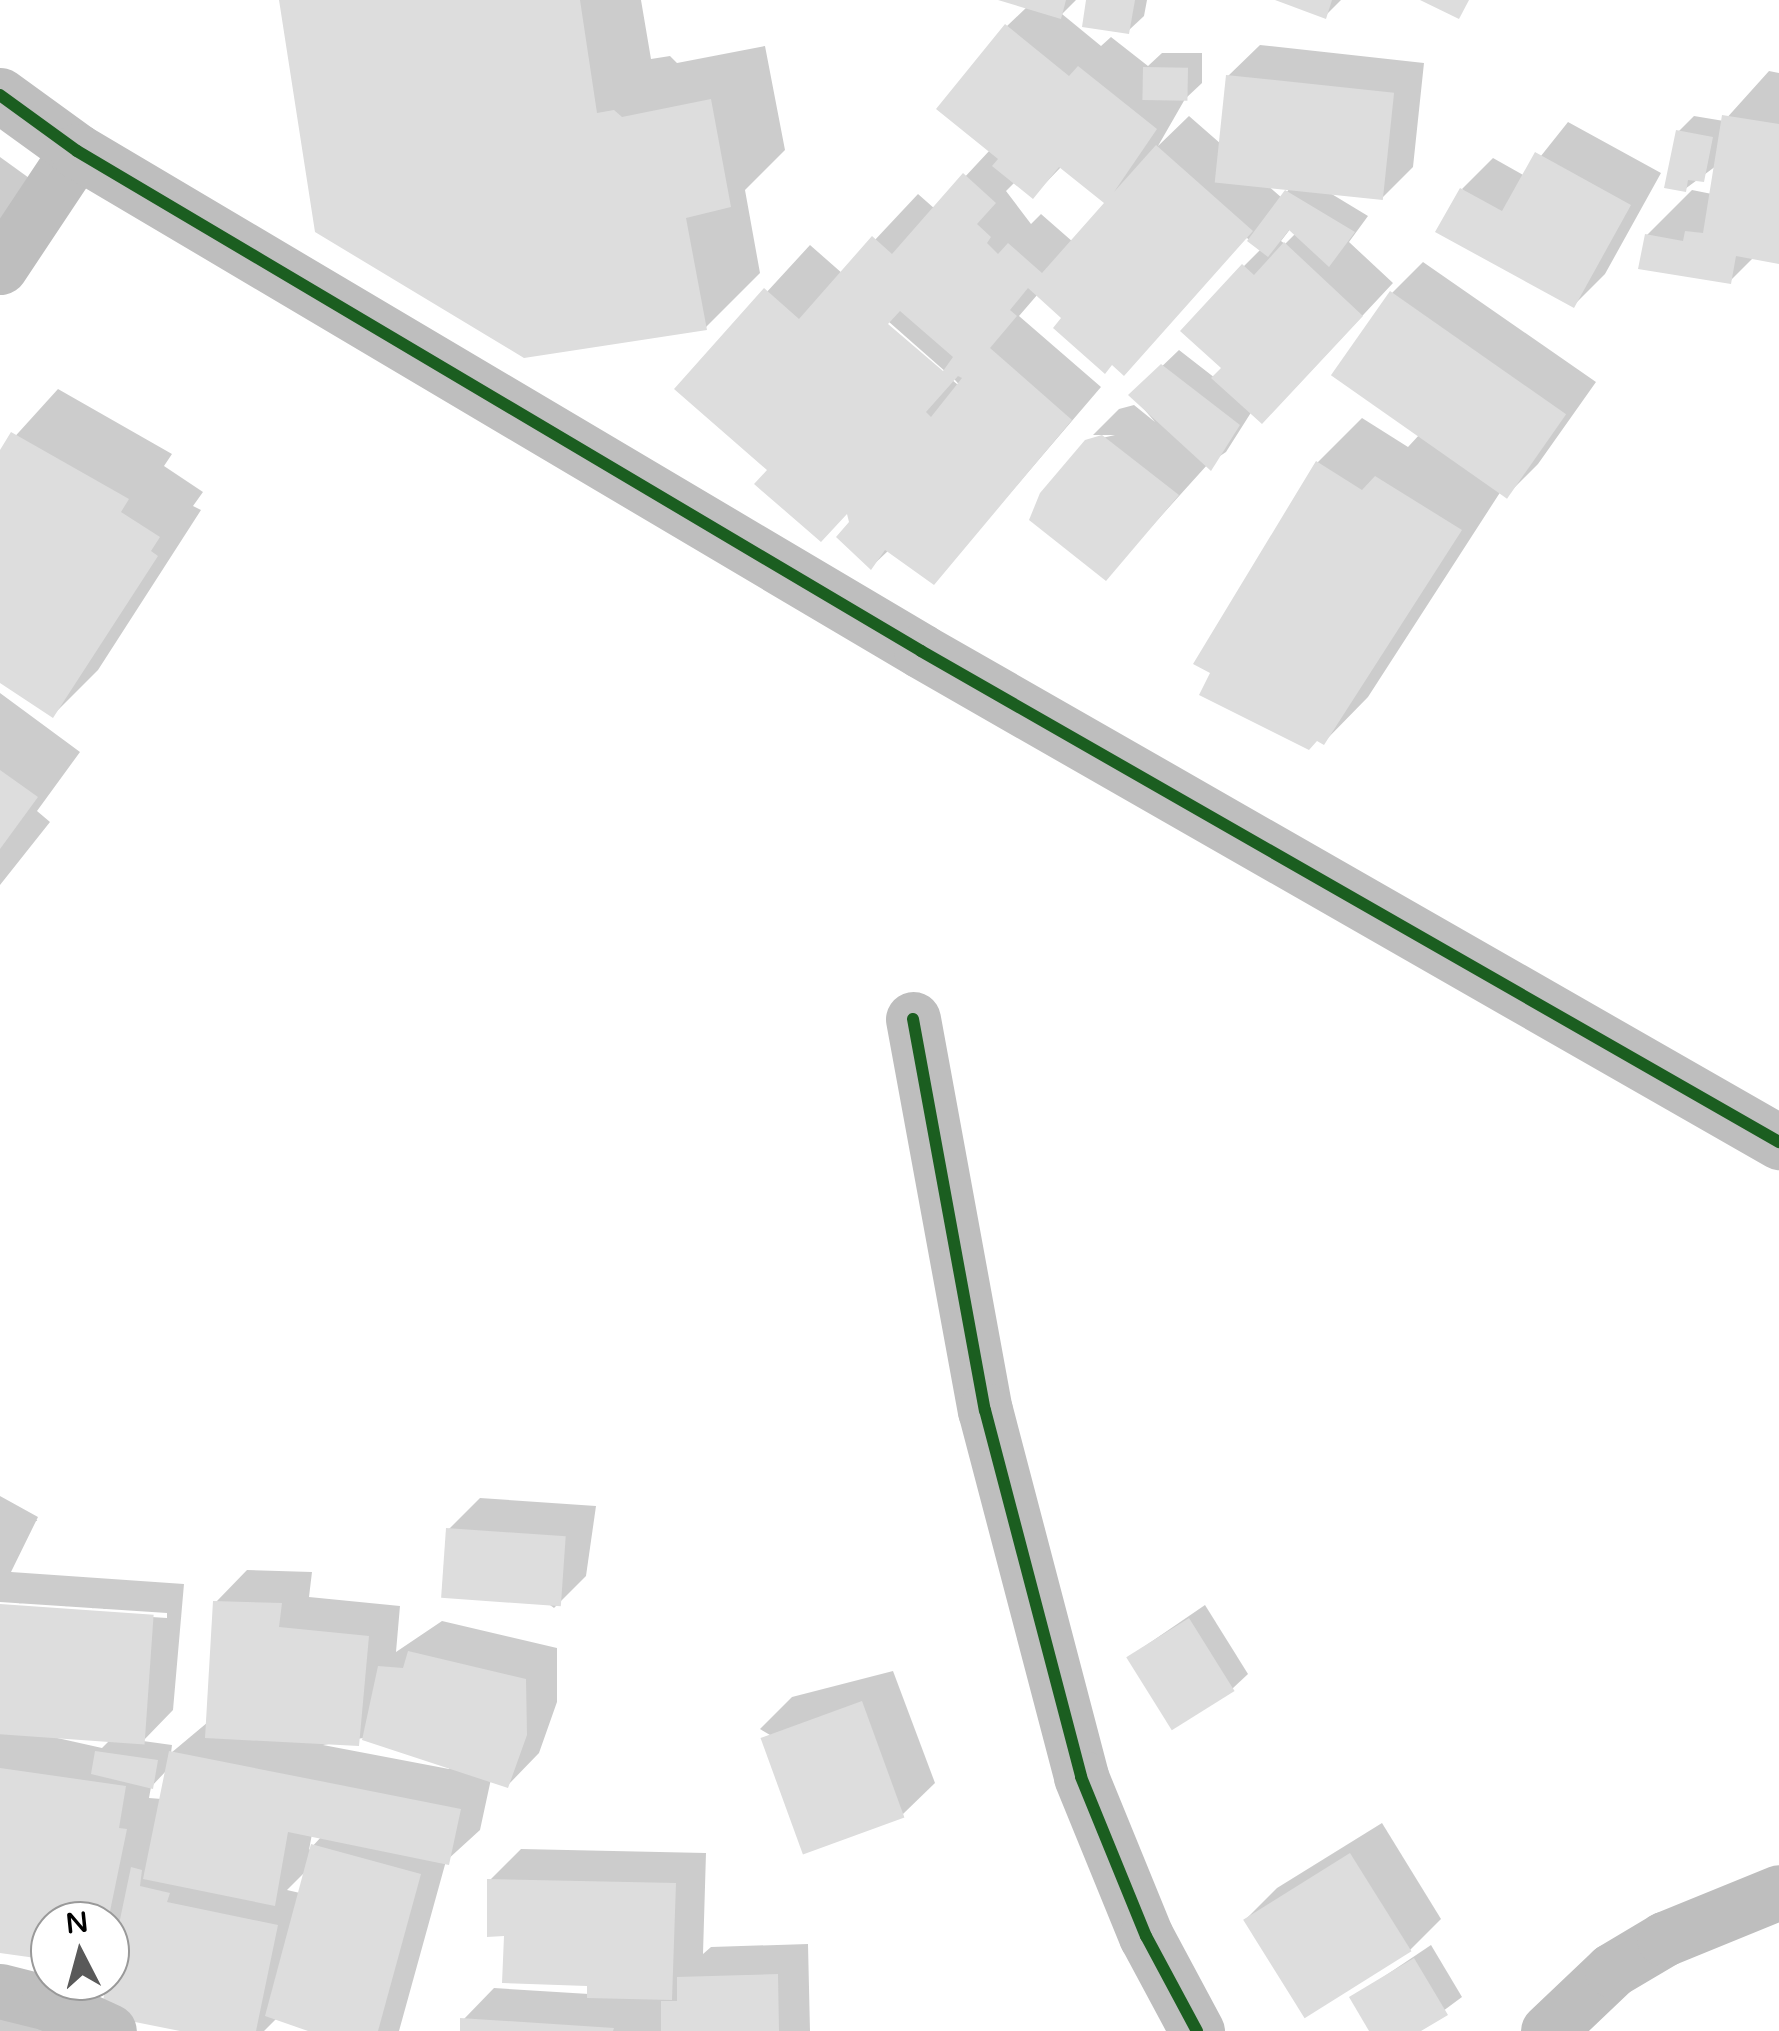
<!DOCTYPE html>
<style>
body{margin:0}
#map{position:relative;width:1779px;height:2031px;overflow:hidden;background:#fff;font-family:"Varela Round",sans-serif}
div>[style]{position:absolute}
.shadow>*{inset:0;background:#0003}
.building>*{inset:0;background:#ddd;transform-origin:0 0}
.minor>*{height:55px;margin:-27.5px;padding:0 27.5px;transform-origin:27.5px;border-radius:27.5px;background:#bebebe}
.tertiary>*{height:55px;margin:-27.5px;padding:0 27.5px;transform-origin:27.5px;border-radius:27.5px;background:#bebebe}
.cycleway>*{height:12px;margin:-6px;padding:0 6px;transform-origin:6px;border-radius:6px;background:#1b5e20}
span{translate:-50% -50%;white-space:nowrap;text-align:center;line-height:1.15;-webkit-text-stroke:9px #fff;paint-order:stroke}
.north{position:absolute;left:30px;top:1901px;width:100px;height:100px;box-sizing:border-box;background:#fff;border:2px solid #999;border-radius:50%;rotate:354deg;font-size:28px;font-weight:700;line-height:40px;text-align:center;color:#000}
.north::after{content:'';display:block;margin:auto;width:35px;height:45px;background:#595959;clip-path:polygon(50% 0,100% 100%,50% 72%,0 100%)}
</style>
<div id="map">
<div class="shadow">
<i style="clip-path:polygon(281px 0,641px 0,651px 59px,670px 56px,677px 63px,765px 46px,785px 150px,745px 190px,760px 273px,706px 327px)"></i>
<i style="clip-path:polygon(evenodd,1003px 0,1076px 0,1062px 14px,1101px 46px,1111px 37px,1148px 66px,1162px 53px,1202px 53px,1202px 83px,1185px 99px,1158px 146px,1189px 116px,1221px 144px,1228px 76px,1260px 45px,1424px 63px,1413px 167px,1381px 199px,1330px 193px,1368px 216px,1349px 242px,1393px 283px,1294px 389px,1252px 411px,1226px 452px,1208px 464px,1106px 577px,1089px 441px,1115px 435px,1093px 435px,1119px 409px,1134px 405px,1155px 422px,1132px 395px,1179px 350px,1215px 378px,1224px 368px,1244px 266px,1261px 249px,1247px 238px,1065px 318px,1038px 294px,1019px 316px,1101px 387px,934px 582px,889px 550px,871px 567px,849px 512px,771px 470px,678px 389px,810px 245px,843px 274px,918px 194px,935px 209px,990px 150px,1007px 26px,1027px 7px,1003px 0,1062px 166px,1108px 202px,1073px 242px,1041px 214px,1031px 224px,1006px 191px,1015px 182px,1033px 196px,1062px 166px,1003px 0,1267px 185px,1290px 188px,1282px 198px,1267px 185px,1003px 0,1291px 228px,1297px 232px,1285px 244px,1281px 241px,1291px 228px,1003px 0,880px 314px,955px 380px,963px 389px,877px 318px,880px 314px)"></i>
<i style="clip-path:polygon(1089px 0,1147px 0,1144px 16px,1128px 31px)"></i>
<i style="clip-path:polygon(1281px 0,1341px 0,1325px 16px)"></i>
<i style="clip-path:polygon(1769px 71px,1779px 73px,1779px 263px,1753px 258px,1730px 281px,1647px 235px,1692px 190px,1712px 194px,1716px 166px,1685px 189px,1678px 132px,1694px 116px,1724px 121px)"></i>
<i style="clip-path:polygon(1568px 122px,1661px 173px,1605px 274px,1574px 305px,1462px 189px,1493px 158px,1525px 176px)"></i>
<i style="clip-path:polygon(0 157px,36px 183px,0 254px)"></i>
<i style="clip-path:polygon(1423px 262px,1596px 382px,1538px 464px,1507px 495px,1501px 491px,1368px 697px,1324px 742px,1318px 462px,1362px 418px,1408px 447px,1420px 434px,1392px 293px)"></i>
<i style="clip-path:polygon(58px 389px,172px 454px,164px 466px,203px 492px,193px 506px,201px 510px,98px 670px,53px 715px,0 680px,0 453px)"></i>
<i style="clip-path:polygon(0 693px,80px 752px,37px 811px,50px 822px,0 885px)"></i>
<i style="clip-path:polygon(evenodd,0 1496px,38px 1517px,11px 1572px,184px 1584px,173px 1710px,143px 1741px,172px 1745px,171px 1753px,208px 1722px,216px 1602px,247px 1570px,312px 1572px,309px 1597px,400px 1606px,396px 1652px,442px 1621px,557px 1648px,557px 1702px,539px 1753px,508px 1785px,491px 1779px,480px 1830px,446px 1861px,399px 2031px,310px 2031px,278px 2017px,264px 2031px,192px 2031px,101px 2012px,98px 2031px,0 2031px,0 2000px,104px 2010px,117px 1946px,110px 1953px,110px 1921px,50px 1921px,50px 1956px,0 1950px,0 1607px,167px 1618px,167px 1613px,0 1602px,0 1496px,44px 1735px,110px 1740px,102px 1748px,44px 1735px,0 1496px,363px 1738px,450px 1766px,449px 1769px,323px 1745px,363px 1738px,0 1496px,167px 1770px,162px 1799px,149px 1798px,151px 1787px,167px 1770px,0 1496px,312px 1834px,322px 1836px,309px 1850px,312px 1834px,0 1496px,307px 1870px,300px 1893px,287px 1890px,307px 1870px)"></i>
<i style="clip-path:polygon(480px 1498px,596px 1506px,586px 1576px,554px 1608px,449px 1529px)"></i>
<i style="clip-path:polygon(1205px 1605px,1248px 1674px,1232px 1689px,1129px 1657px)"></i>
<i style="clip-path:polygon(893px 1671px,935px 1783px,903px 1814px,760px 1729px,792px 1697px)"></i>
<i style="clip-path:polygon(1382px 1823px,1441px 1919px,1410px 1950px,1246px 1919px,1277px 1888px)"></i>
<i style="clip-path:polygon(521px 1849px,706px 1853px,703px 1954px,711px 1947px,808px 1944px,810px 2031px,462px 2031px,463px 2020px,494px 1988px,589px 1994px,589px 1984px,506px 1934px,490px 1880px)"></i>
<i style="clip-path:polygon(1431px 1945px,1462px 1997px,1416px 2031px,1372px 2031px,1352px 1998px)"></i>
</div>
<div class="building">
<i style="clip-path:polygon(279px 0,580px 0,597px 113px,614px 110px,622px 117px,711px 99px,731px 207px,686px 218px,707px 330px,524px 358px,315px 232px)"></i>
<i style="clip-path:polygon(998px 0,1066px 0,1061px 19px)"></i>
<i style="clip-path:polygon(1086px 0,1135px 0,1129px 34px,1082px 27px)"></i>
<i style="clip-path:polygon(1275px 0,1332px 0,1326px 19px)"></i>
<i style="clip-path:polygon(1420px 0,1469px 0,1459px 19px)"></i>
<i style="clip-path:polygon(evenodd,1005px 24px,1069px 76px,1078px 66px,1157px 129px,1114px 192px,1156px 145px,1253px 231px,1124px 376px,1112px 365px,1105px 374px,1053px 328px,1061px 318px,1028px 288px,1010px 310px,1017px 316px,990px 348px,1072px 420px,934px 585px,885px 550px,871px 570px,836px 537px,849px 522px,847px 514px,821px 542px,754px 484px,767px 470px,674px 389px,764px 288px,799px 319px,872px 236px,892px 254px,963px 173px,996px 203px,977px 224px,991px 237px,987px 243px,998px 254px,1008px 243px,1042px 273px,1104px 203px,1059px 167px,1033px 199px,992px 166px,998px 159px,936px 109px,1005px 24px,900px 311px,953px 357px,943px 371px,888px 324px,900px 311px,1005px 24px,958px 376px,962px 378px,931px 417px,926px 412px,958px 376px)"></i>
<i style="left:1143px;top:67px;width:45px;height:33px;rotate:1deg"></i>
<i style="left:1226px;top:75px;width:169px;height:108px;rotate:6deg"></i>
<i style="clip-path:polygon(1722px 115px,1779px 124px,1779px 264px,1736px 256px,1731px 284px,1638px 269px,1645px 234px,1683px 241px,1685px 231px,1703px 233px)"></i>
<i style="clip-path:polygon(1676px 130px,1713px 137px,1704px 182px,1688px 180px,1686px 192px,1664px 188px)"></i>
<i style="clip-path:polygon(1535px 152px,1631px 205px,1574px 308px,1435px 232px,1460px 188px,1502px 211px)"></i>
<i style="clip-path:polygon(1285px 190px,1355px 232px,1329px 267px,1289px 230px,1268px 257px,1247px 241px)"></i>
<i style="clip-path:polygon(1284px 242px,1363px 316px,1262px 424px,1211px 378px,1221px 368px,1180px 331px,1242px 264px,1254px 275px)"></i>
<i style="left:1390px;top:291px;width:215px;height:103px;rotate:35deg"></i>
<i style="clip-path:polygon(1161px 364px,1240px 425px,1211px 471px,1128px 395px)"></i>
<i style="clip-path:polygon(11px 432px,129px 499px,121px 512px,160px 537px,151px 551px,158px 556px,53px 718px,0 683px,0 450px)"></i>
<i style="clip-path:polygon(1102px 435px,1179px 495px,1106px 581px,1029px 520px,1040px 493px,1085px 440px)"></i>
<i style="clip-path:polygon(1316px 461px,1362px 490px,1375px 476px,1462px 530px,1324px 745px,1317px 741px,1309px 750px,1199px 695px,1210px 673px,1193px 664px)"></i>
<i style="clip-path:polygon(0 770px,38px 797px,0 849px)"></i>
<i style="left:446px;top:1528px;width:120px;height:70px;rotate:4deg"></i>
<i style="clip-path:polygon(213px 1601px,282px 1603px,279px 1627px,369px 1636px,359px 1746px,205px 1738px)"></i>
<i style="left:0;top:1604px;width:154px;height:130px;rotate:4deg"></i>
<i style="left:1189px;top:1618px;width:86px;height:74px;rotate:58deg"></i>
<i style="clip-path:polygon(408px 1651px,526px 1679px,527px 1735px,508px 1788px,362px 1740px,378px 1666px,403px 1668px)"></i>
<i style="left:862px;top:1701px;width:124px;height:108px;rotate:70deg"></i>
<i style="clip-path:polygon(95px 1751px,158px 1760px,153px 1789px,91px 1774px)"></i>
<i style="clip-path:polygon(169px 1751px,461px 1809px,449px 1865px,288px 1832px,275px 1906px,143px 1879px)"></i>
<i style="clip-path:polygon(0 1768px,126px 1786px,119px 1828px,127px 1829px,108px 1921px,50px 1921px,50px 1960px,0 1953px)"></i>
<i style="clip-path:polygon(311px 1844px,421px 1874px,378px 2031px,308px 2031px,265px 2016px)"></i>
<i style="left:1350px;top:1853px;width:116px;height:126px;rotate:58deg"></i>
<i style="clip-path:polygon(131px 1867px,142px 1870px,140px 1886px,170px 1893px,167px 1902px,278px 1925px,256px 2031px,180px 2031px,100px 2015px)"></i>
<i style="clip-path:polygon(487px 1879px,676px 1883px,672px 2000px,587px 1998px,587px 1986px,502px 1983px,504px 1936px,487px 1937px)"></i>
<i style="clip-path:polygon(1414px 1958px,1448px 2015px,1421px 2031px,1369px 2031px,1349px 1997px)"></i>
<i style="clip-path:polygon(778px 1974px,779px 2031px,661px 2031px,661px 2001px,677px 2001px,677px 1977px)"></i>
<i style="clip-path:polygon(460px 2018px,614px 2028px,613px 2031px,460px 2031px)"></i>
</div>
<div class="minor">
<i style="left:0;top:267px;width:139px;rotate:-56.4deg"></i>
<i style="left:913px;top:1019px;width:398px;rotate:79.6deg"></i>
<i style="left:985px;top:1410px;width:379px;rotate:75.3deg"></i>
<i style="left:1081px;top:1777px;width:172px;rotate:67.8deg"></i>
<i style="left:1146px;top:1936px;width:108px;rotate:61.8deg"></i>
<i style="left:0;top:1991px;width:49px;rotate:14deg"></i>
<i style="left:48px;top:2003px;width:67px;rotate:24.7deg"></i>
<i style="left:1548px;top:2031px;width:88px;rotate:-43.6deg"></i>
<i style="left:1612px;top:1970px;width:61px;rotate:-30.8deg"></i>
<i style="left:1664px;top:1939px;width:124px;rotate:-22.2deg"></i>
</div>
<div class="tertiary">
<i style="left:0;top:95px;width:95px;rotate:36deg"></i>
<i style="left:77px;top:151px;width:981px;rotate:30.64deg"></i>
<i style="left:921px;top:651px;width:989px;rotate:29.78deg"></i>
</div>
<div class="cycleway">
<i style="left:0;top:95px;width:95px;rotate:36deg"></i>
<i style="left:77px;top:151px;width:981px;rotate:30.64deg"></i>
<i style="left:921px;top:651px;width:989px;rotate:29.78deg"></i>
<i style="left:913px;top:1019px;width:398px;rotate:79.6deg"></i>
<i style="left:985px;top:1410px;width:379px;rotate:75.3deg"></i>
<i style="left:1081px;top:1777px;width:172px;rotate:67.8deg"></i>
<i style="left:1146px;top:1936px;width:108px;rotate:61.8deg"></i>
</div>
<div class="north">N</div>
</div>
